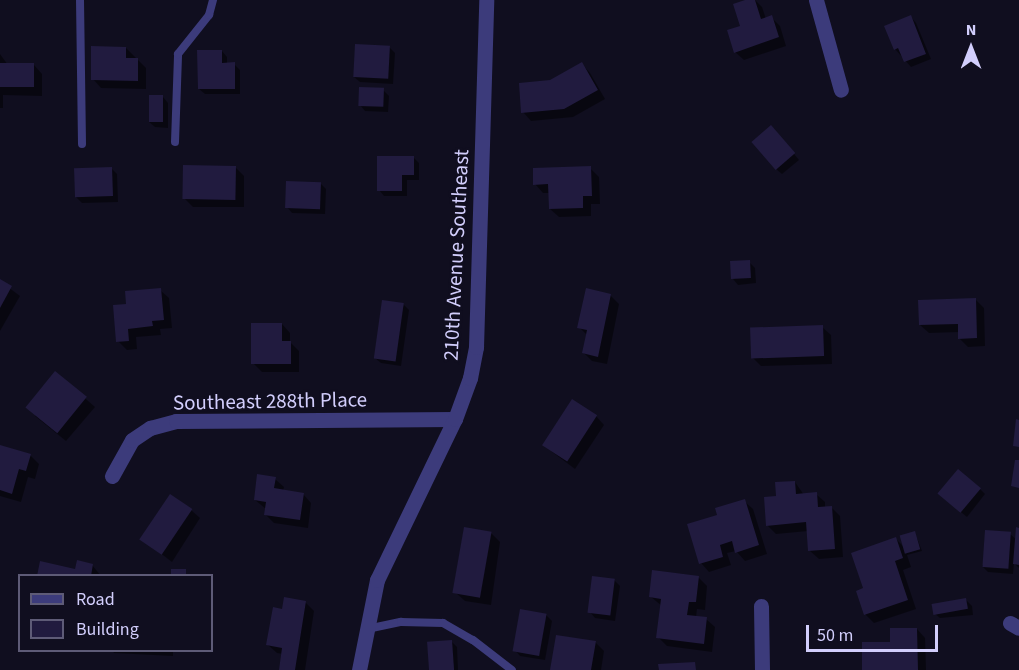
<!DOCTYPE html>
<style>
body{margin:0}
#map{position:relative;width:1019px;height:670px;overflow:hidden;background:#100e1f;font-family:"Source Sans 3",sans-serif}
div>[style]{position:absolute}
.shadow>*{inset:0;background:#0007}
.building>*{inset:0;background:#211b3f;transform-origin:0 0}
.lane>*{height:8px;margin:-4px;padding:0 4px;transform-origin:4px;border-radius:4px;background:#3c3b7b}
.street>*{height:15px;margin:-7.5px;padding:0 7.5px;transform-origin:7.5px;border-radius:7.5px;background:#3c3b7b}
span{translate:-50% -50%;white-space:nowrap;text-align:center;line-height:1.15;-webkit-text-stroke:5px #100e1f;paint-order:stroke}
.street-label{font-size:21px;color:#d2cefc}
.legend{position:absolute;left:18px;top:574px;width:195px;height:78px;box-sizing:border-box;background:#100e1f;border:2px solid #5e5b77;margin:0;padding:8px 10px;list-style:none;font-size:18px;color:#d2cefc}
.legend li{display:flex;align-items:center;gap:12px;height:30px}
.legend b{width:30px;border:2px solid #5e5b77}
.north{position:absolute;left:941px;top:18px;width:60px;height:60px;-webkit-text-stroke:4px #100e1f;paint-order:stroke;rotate:0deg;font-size:16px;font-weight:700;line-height:24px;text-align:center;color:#d2cefc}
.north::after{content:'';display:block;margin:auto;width:21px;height:27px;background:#d2cefc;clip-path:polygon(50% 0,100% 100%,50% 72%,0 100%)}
.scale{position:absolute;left:806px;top:625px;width:132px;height:27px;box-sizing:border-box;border:3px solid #d2cefc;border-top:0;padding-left:8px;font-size:18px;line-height:21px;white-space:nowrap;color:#d2cefc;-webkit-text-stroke:4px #100e1f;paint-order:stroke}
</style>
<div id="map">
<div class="shadow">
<i style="clip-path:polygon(749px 0,755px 0,762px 7px,766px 19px,771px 17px,780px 26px,786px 46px,744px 60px,735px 52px)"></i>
<i style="clip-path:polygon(911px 17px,916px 23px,931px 59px,911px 67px,895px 49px)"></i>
<i style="clip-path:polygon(389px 47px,395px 53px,393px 84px,360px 82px,354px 77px)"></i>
<i style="clip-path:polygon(126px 48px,146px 68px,146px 89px,101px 88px,93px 79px)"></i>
<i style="clip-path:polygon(222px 51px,227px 57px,227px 64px,234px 64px,240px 70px,240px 94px,205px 94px,199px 89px)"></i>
<i style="clip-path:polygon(0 54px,8px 65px,34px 65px,42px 74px,42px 96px,3px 95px,3px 108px,0 108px)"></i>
<i style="clip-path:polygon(582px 64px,590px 73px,605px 99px,573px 117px,531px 121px,523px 112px,551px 81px)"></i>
<i style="clip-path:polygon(383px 90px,389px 96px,388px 112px,365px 111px,360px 105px)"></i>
<i style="clip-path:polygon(163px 97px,168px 103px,168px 128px,155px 127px,149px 122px)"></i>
<i style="clip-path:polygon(776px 132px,799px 160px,782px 174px,776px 169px)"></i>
<i style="clip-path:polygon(414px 158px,419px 163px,419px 180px,407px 180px,407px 196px,384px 196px,379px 190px)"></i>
<i style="clip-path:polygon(235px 167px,244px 176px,244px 207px,193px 207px,184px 198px)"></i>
<i style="clip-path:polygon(111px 168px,117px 174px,118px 202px,82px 203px,76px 197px)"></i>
<i style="clip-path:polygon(590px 168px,599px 177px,600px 204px,591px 204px,591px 216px,559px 217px,550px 209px,550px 193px,543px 193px,535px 184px)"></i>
<i style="clip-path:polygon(320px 183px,326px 189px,325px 214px,292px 213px,287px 207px)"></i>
<i style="clip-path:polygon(749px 262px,755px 268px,756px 283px,738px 285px,733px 279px)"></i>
<i style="clip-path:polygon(0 281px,20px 296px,0 331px)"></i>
<i style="clip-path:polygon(160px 290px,169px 298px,172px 328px,160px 329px,161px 335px,136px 337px,137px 349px,127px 350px,118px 341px,127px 305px)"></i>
<i style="clip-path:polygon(610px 295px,619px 304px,607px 364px,592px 361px,583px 352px,587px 335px,579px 327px)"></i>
<i style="clip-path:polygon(975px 299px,984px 308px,985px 346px,968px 347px,959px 338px,959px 332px,929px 333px,920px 325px)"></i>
<i style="clip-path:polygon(404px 305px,409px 310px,401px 366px,381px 363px,375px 358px)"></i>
<i style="clip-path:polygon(282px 324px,290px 333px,290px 342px,299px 351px,299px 372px,262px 372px,253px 363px)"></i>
<i style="clip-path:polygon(822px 327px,831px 335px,832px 364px,761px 366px,752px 357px)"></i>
<i style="clip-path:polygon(56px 373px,95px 407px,66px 441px,35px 416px)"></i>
<i style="clip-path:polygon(596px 416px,604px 425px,575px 469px,543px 445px)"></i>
<i style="clip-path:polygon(0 446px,30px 455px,39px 464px,35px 479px,28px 477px,21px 502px,0 496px)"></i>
<i style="clip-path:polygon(275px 479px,284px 487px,283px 491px,303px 494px,311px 503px,308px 528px,274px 523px,265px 514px,266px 509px,255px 500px)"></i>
<i style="clip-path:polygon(795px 482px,804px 495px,816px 494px,825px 502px,825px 508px,831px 507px,840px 516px,843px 557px,819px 559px,810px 551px,808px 531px,776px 534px,767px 525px,778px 497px)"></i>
<i style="clip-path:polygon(980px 489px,985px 494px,967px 517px,945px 499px)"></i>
<i style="clip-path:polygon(744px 501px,753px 509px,767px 554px,745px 561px,736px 551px,727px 553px,731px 565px,709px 572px,701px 563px,719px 516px)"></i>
<i style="clip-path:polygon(191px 510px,200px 518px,172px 562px,142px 539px)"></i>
<i style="clip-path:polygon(1019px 529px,1019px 568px,1014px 563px,1013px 574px,988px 572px,982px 566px,1010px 534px,1017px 540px)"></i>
<i style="clip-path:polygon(491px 533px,500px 542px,491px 605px,465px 601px,456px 593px)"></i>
<i style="clip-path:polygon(915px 533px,922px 551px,907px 555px,911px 567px,903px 570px,916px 609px,874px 623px,865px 614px,865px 589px,896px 539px,905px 548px)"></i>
<i style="clip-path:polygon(92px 565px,101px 576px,38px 576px,76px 571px)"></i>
<i style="clip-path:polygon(699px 578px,707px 586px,705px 610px,697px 609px,696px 617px,706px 619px,715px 627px,712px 652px,667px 646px,658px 637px,662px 606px,651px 597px)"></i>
<i style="clip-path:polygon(614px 580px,620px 586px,615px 621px,595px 618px,590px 612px)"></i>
<i style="clip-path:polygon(966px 600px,972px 606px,973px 615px,940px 618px,934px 613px)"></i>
<i style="clip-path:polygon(306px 603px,314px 611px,305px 670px,280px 670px,283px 654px,277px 653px,268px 645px,283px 611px)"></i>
<i style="clip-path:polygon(546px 615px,552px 621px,545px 660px,520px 656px,515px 650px)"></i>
<i style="clip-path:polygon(917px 629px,925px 638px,926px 670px,864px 670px,891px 643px)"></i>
<i style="clip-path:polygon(451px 641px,457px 647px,458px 670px,431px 670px)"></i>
<i style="clip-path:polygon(595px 642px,604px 651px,601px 670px,552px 670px)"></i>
<i style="clip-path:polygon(112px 650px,173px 650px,173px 656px,114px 653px)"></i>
</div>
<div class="building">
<i style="clip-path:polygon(745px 0,755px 0,761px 19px,772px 15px,779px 37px,734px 53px,727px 30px,740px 26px,733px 4px)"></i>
<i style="clip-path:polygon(911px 15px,926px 54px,904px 62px,898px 48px,894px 50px,884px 26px)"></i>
<i style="left:355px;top:44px;width:35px;height:33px;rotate:3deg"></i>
<i style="clip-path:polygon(91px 46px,126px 47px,126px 58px,138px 58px,138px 81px,91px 80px)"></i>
<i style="clip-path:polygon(197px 50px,222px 50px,222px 63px,235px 62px,235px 89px,198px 89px)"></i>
<i style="clip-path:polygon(582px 62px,598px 90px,564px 109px,521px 113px,519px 83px,550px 80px)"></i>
<i style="left:0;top:63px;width:34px;height:24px"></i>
<i style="left:359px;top:87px;width:25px;height:19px;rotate:2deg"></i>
<i style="left:149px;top:95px;width:14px;height:27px"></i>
<i style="left:771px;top:125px;width:37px;height:26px;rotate:49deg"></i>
<i style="clip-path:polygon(377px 156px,414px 156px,414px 175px,402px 175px,402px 191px,377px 191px)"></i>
<i style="left:183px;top:165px;width:53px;height:34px;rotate:1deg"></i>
<i style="clip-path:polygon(591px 166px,592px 196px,583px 196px,583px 208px,549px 209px,548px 184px,533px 185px,533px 168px)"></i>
<i style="left:112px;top:167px;width:29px;height:38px;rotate:88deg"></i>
<i style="left:286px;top:181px;width:35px;height:27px;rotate:2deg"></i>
<i style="left:750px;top:260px;width:18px;height:20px;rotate:87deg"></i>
<i style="clip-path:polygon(0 279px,12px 286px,0 308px)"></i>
<i style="clip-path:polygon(161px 288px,164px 320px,152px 321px,153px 326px,128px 329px,129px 341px,116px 342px,113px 305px,126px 304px,125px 291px)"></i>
<i style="clip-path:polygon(586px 288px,611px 294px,598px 357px,582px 353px,587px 330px,577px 328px)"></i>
<i style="clip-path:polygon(976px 298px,977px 338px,958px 339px,958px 324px,919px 325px,918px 300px)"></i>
<i style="left:382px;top:300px;width:22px;height:59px;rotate:8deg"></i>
<i style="clip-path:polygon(251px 323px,282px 323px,282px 341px,291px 341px,291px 364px,251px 364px)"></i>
<i style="left:823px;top:325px;width:31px;height:73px;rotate:88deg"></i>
<i style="left:55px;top:371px;width:41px;height:47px;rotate:39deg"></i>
<i style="left:572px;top:399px;width:30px;height:55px;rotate:33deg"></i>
<i style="clip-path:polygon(1016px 419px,1019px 420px,1019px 447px,1013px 446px)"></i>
<i style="clip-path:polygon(0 445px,31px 454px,26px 471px,19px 469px,12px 494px,0 490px)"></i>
<i style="clip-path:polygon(1015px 460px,1019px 460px,1019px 488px,1011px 486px)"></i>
<i style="left:958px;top:469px;width:30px;height:32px;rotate:40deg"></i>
<i style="clip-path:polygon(257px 474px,276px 477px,274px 488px,304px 493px,300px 520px,264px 515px,266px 502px,254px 500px)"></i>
<i style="clip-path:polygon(795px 481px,796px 494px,817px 492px,818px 507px,832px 506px,835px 549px,808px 551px,806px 522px,766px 526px,764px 497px,776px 496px,775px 482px)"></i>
<i style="left:170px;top:494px;width:27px;height:55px;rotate:34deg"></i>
<i style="clip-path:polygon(745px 499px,759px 545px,735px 553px,732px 541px,720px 545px,723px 557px,699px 564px,687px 524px,717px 515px,715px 508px)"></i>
<i style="left:464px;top:527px;width:28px;height:67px;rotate:10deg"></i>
<i style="clip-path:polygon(1016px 527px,1019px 528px,1019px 565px,1013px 564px)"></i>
<i style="left:985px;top:530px;width:26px;height:37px;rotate:4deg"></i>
<i style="left:915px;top:531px;width:19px;height:16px;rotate:74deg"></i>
<i style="clip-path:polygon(896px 537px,903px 558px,895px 561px,908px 600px,864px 615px,856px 591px,863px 588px,851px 553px)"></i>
<i style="clip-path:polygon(77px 560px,93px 564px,91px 576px,37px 576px,40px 561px,75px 569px)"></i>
<i style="left:171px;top:569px;width:15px;height:7px"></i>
<i style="clip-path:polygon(652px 570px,699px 576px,696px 602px,689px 602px,687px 615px,707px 617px,704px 644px,656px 638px,661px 599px,649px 597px)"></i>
<i style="left:592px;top:576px;width:23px;height:37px;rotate:7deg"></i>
<i style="clip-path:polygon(284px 597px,306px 601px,295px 670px,279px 670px,282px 648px,266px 645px,273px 607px,282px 609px)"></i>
<i style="left:966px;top:598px;width:11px;height:35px;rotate:80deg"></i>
<i style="left:520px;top:609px;width:27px;height:43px;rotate:10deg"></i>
<i style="clip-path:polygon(890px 628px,917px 628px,918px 670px,862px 670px,862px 642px,890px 642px)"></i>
<i style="clip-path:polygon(556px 635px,596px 641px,591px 670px,550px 670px)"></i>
<i style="left:452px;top:640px;width:30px;height:25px;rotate:86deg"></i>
<i style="clip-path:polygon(695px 662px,696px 670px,659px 670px,658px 664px)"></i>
</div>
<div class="lane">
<i style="left:80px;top:0;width:144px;rotate:89.2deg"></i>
<i style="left:175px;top:142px;width:88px;rotate:-88deg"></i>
<i style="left:178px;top:54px;width:50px;rotate:-51.5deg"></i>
<i style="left:209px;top:15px;width:16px;rotate:-75deg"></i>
<i style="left:367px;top:629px;width:35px;rotate:-12deg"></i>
<i style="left:401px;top:622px;width:42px;rotate:1.4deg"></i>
<i style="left:443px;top:623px;width:34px;rotate:30deg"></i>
<i style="left:473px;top:640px;width:49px;rotate:37.6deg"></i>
</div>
<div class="street">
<i style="left:816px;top:0;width:93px;rotate:74.5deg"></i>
<i style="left:112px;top:476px;width:41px;rotate:-60.9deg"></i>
<i style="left:132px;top:440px;width:22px;rotate:-34deg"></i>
<i style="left:150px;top:428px;width:27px;rotate:-15deg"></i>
<i style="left:176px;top:421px;width:279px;rotate:-0.4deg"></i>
<i style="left:761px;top:606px;width:64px;rotate:89.1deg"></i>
<i style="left:1010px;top:623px;width:10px;rotate:29deg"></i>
<i style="left:359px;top:670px;width:92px;rotate:-78.7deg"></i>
<i style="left:377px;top:580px;width:179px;rotate:-64.2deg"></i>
<i style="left:455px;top:419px;width:44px;rotate:-69.9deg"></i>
<i style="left:470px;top:378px;width:32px;rotate:-79deg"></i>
<i style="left:476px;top:347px;width:347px;rotate:-88.3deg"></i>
</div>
<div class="street-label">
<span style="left:456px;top:255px;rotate:-87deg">210th Avenue Southeast</span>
<span style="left:270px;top:401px;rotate:-1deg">Southeast 288th Place</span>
</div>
<ul class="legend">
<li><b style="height:8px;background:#3c3b7b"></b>Road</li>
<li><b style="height:16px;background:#211b3f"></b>Building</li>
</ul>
<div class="north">N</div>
<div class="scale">50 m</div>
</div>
